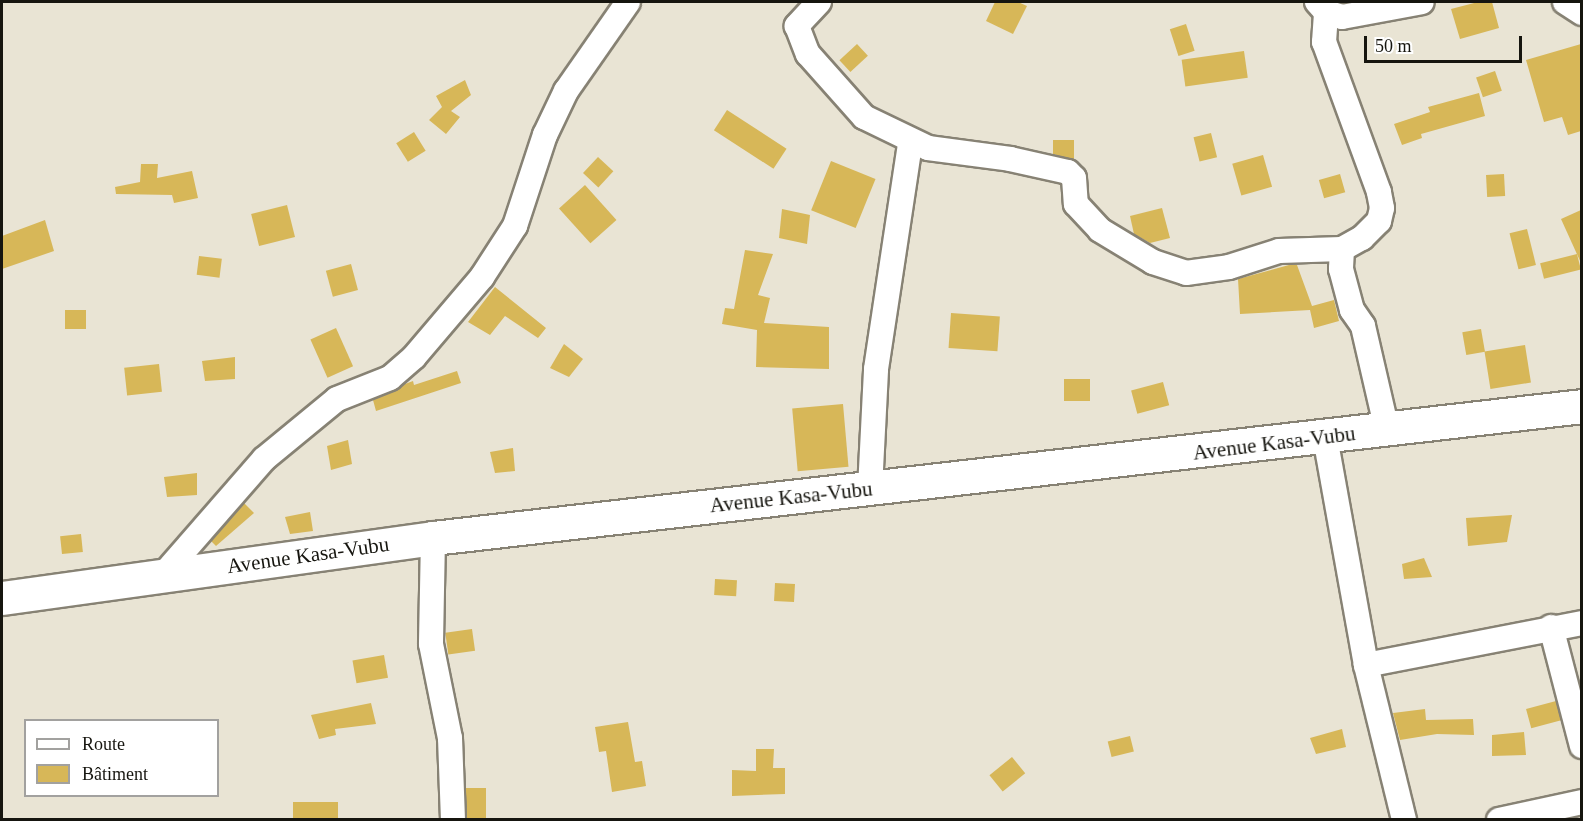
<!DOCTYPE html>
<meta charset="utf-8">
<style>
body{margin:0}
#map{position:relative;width:1583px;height:821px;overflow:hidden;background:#e9e4d4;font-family:Georgia,serif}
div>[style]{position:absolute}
.building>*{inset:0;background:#d7b758;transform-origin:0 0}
.roads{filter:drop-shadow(2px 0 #878274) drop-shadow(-2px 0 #878274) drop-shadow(0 2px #878274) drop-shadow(0 -2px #878274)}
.street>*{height:24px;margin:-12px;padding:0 12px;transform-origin:12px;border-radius:12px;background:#fff}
.highway>*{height:33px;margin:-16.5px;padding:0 16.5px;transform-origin:16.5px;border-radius:16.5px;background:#fff}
span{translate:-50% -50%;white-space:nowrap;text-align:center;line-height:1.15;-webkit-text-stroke:5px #fff;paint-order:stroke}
.street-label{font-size:21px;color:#16150f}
.frame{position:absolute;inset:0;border:3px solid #16150f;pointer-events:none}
.legend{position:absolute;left:24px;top:719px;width:195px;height:78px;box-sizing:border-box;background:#fff;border:2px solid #a2a19f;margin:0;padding:8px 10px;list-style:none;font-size:18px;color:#16150f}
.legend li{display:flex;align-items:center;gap:12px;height:30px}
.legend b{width:30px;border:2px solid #a2a19f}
.scale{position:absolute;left:1364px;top:36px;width:158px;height:27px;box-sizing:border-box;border:3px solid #16150f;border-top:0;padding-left:8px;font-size:18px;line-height:21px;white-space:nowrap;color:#16150f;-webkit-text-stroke:4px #fff;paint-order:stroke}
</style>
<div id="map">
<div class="building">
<i style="clip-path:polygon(995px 2px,1018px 2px,1027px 6px,1013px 34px,986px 21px)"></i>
<i style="clip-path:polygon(1478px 2px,1492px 2px,1499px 28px,1460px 39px,1451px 9px)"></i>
<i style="left:1186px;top:24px;width:28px;height:17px;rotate:72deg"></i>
<i style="left:857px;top:44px;width:16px;height:24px;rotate:47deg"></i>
<i style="clip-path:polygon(1581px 44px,1581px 131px,1568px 135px,1562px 117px,1544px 122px,1526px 60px)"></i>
<i style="left:1244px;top:51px;width:27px;height:63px;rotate:82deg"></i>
<i style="left:1495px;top:71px;width:21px;height:20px;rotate:71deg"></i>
<i style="clip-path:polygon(465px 80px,471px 95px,451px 111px,460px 117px,446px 134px,429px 120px,442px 107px,436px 96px)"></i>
<i style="clip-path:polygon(1479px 93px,1485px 116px,1421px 134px,1422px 138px,1402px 145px,1394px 124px,1430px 112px,1428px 107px)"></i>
<i style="left:727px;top:110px;width:71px;height:24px;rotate:33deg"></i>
<i style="left:414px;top:132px;width:22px;height:21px;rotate:58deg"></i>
<i style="left:1211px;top:133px;width:25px;height:18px;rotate:76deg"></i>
<i style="clip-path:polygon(1053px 140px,1074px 140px,1074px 160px,1053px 154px)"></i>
<i style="left:1263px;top:155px;width:33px;height:32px;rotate:74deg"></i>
<i style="left:598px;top:157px;width:21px;height:22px;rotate:43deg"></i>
<i style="left:831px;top:161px;width:48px;height:53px;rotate:22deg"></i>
<i style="clip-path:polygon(141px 164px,158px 164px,157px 178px,192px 171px,198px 198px,174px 203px,172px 195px,116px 194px,115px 187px,140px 182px)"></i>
<i style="left:1340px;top:174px;width:19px;height:22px;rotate:74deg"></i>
<i style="left:1504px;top:174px;width:22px;height:18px;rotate:87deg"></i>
<i style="left:585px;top:185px;width:47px;height:35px;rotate:48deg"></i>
<i style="left:287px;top:205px;width:33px;height:37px;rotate:76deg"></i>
<i style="clip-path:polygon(1162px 208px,1170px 238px,1150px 243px,1134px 234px,1130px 216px)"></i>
<i style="clip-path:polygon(782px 209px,810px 215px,807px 244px,779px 238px)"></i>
<i style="clip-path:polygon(1581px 210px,1581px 263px,1561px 219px)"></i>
<i style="clip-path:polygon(45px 220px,54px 251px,2px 269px,2px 236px)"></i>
<i style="left:1527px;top:229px;width:37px;height:18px;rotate:76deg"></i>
<i style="clip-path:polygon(745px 250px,773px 254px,758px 295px,770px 298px,764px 323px,829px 327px,829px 369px,756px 367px,757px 330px,722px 324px,725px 308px,734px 309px)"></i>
<i style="left:1577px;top:254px;width:16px;height:38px;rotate:76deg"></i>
<i style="left:199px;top:256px;width:23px;height:19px;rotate:7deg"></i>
<i style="left:351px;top:264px;width:27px;height:26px;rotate:75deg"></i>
<i style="clip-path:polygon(1289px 265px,1297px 265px,1312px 306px,1334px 300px,1339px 321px,1314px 328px,1310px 310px,1240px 314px,1238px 279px)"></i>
<i style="clip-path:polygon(495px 287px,546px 328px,538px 338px,505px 316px,490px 335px,468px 322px)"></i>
<i style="left:65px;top:310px;width:21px;height:19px"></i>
<i style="left:951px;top:313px;width:49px;height:35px;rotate:4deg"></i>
<i style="left:336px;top:328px;width:42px;height:28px;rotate:66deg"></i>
<i style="left:1481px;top:329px;width:23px;height:19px;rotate:80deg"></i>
<i style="clip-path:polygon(564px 344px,583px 359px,569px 377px,550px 368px)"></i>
<i style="left:1525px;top:345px;width:38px;height:41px;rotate:81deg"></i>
<i style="clip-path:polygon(235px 357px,235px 379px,205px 381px,202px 361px)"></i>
<i style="left:159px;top:364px;width:28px;height:35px;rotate:84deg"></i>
<i style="clip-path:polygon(457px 371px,461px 383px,376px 411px,373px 400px,405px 384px,413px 381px,414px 385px)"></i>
<i style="left:1064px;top:379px;width:26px;height:22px"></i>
<i style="left:1163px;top:382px;width:24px;height:33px;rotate:75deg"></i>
<i style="left:843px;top:404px;width:63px;height:51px;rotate:85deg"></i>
<i style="clip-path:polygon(348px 440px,352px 464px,331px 470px,327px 446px)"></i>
<i style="clip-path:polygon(513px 448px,515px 471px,495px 473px,490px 452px)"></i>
<i style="clip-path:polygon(197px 473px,197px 495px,167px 497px,164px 477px)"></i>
<i style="clip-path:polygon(244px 503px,254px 513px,216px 546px,211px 541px)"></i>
<i style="clip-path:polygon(310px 512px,313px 531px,290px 534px,285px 517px)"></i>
<i style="clip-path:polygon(1512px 515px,1507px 542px,1468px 546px,1466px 518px)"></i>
<i style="left:81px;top:534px;width:18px;height:21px;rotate:84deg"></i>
<i style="clip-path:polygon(1424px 558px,1432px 577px,1404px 579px,1402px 564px)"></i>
<i style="left:715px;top:579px;width:22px;height:16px;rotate:3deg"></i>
<i style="left:775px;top:583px;width:20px;height:18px;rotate:3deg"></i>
<i style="left:472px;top:629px;width:22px;height:27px;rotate:82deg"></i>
<i style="left:384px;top:655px;width:23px;height:32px;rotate:80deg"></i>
<i style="left:1556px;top:701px;width:20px;height:31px;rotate:75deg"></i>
<i style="clip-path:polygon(371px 703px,376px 724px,335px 729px,336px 735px,319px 739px,311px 715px)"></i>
<i style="clip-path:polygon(1425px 709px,1426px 720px,1473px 719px,1474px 735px,1437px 734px,1400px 740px,1393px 713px)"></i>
<i style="clip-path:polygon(628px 722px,635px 762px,642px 761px,646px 786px,612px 792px,606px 751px,599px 752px,595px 727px)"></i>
<i style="clip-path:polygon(1342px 729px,1346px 747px,1316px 754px,1310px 738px)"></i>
<i style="clip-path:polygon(1524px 732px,1526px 755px,1492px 756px,1492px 735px)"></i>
<i style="left:1130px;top:736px;width:16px;height:23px;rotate:76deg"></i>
<i style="clip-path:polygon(756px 749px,774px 749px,773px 768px,785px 768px,785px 794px,732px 796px,732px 770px,756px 771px)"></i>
<i style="left:1012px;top:757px;width:21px;height:29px;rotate:51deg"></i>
<i style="left:486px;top:788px;width:31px;height:20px;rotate:90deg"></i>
<i style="left:338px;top:802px;width:17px;height:45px;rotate:90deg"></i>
</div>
<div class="roads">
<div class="street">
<i style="left:819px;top:2px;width:33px;rotate:133deg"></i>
<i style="left:797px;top:26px;width:30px;rotate:69deg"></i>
<i style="left:808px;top:54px;width:84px;rotate:48.4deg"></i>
<i style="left:864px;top:117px;width:71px;rotate:25.8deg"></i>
<i style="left:928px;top:148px;width:83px;rotate:7.6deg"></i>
<i style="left:1010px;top:159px;width:59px;rotate:12.6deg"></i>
<i style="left:1068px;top:172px;width:8px;rotate:45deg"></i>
<i style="left:1074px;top:178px;width:26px;rotate:86deg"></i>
<i style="left:1076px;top:204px;width:35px;rotate:47deg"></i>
<i style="left:1100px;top:230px;width:62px;rotate:31.1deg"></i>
<i style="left:1153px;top:262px;width:35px;rotate:18deg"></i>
<i style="left:1186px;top:273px;width:43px;rotate:-7.9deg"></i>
<i style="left:1229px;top:267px;width:52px;rotate:-17.7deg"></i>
<i style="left:1279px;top:251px;width:63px;rotate:-1.8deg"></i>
<i style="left:1342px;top:249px;width:23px;rotate:-29deg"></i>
<i style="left:1362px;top:238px;width:24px;rotate:-45deg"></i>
<i style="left:1379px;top:221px;width:13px;rotate:-77deg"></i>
<i style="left:1382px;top:208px;width:16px;rotate:-101deg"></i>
<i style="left:1379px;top:192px;width:160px;rotate:-110.1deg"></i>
<i style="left:1324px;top:42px;width:30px;rotate:-86deg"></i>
<i style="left:1317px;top:2px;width:13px;rotate:48deg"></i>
<i style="left:1326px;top:12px;width:17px;rotate:17deg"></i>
<i style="left:1342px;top:17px;width:81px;rotate:-10.6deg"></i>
<i style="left:1565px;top:2px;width:20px;rotate:33deg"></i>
<i style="left:1342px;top:249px;width:20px;rotate:93deg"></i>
<i style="left:1341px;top:269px;width:42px;rotate:75deg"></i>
<i style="left:1352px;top:310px;width:19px;rotate:55deg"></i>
<i style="left:1363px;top:326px;width:107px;rotate:77deg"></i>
<i style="left:1325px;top:437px;width:232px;rotate:79.8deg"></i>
<i style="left:1366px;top:665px;width:160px;rotate:76.2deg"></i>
<i style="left:870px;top:489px;width:120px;rotate:-87.1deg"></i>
<i style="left:876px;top:369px;width:229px;rotate:-81.4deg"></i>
<i style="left:433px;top:538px;width:106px;rotate:91.1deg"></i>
<i style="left:431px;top:644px;width:96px;rotate:78.6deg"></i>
<i style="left:450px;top:738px;width:82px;rotate:87.9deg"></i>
<i style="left:162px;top:576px;width:155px;rotate:-48.9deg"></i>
<i style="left:264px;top:459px;width:94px;rotate:-39.4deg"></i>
<i style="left:337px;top:399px;width:57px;rotate:-21.6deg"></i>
<i style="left:390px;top:378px;width:32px;rotate:-41deg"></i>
<i style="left:414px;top:357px;width:105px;rotate:-49.6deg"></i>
<i style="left:482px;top:277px;width:61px;rotate:-57.1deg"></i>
<i style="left:515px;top:226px;width:96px;rotate:-71.8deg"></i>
<i style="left:545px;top:135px;width:49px;rotate:-64.5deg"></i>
<i style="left:566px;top:91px;width:108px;rotate:-55.1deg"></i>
<i style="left:1551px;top:627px;width:123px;rotate:75.4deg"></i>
<i style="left:1366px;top:665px;width:220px;rotate:-11deg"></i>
<i style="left:1499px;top:820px;width:85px;rotate:-12.2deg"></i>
</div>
<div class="highway">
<i style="left:2px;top:598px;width:435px;rotate:-7.9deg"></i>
<i style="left:433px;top:538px;width:1157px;rotate:-6.55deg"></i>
</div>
</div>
<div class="street-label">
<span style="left:1274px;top:443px;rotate:-7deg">Avenue Kasa-Vubu</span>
<span style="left:791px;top:497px;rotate:-6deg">Avenue Kasa-Vubu</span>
<span style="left:308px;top:555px;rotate:-8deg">Avenue Kasa-Vubu</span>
</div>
<div class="frame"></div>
<ul class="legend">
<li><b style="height:8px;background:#fff"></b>Route</li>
<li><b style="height:16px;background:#d7b758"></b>Bâtiment</li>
</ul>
<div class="scale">50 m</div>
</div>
